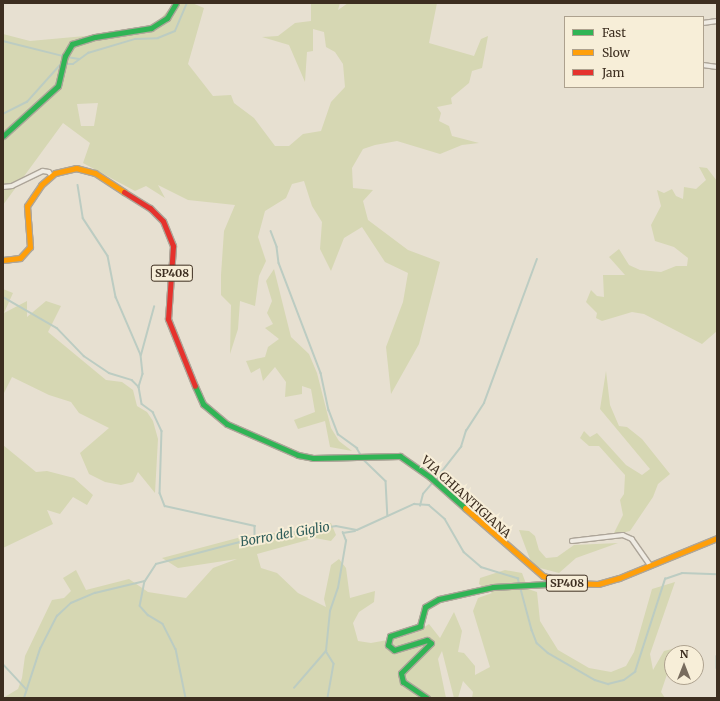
<!DOCTYPE html>
<style>
body{margin:0}
#map{position:relative;width:720px;height:701px;overflow:hidden;background:#e7e0d1;font-family:Merriweather,serif}
div>[style]{position:absolute}
.green>*{inset:0;background:#d6d7b3}
.stream>*{height:1.5px;margin:-0.75px;padding:0 0.75px;transform-origin:0.75px;border-radius:0.75px;background:#bcccc2}
.roads{filter:drop-shadow(1px 0 #ada599) drop-shadow(-1px 0 #ada599) drop-shadow(0 1px #ada599) drop-shadow(0 -1px #ada599)}
.street>*{height:3.5px;margin:-1.75px;padding:0 1.75px;transform-origin:1.75px;border-radius:1.75px;background:#efebe3}
.fast>*{height:5px;margin:-2.5px;padding:0 2.5px;transform-origin:2.5px;border-radius:2.5px;background:#30b455}
.slow>*{height:5px;margin:-2.5px;padding:0 2.5px;transform-origin:2.5px;border-radius:2.5px;background:#ff9f0a}
.jam>*{height:5px;margin:-2.5px;padding:0 2.5px;transform-origin:2.5px;border-radius:2.5px;background:#e5322d}
span{translate:-50% -50%;white-space:nowrap;text-align:center;line-height:1.15;-webkit-text-stroke:4px #f7eed8;paint-order:stroke}
.shield-label span{padding:1px 3px;background:#f7eed8;border:1px solid;border-radius:3px;-webkit-text-stroke-width:0}
.shield-label{font-size:11px;color:#3d2e20;font-weight:700}
.street-label{font-size:12px;color:#3d2e20}
.water-label{font-size:13px;color:#2f5d5a;font-style:italic}
.frame{position:absolute;inset:0;border:4px solid #3d2e20;pointer-events:none}
.legend{position:absolute;left:564px;top:16px;width:140px;height:72px;box-sizing:border-box;background:#f7eed8;border:1px solid #ada18e;margin:0;padding:5px 7px;list-style:none;font-size:12px;color:#3d2e20}
.legend li{display:flex;align-items:center;gap:8px;height:20px}
.legend b{width:20px;border:1px solid #ada18e}
.north{position:absolute;left:664px;top:645px;width:40px;height:40px;box-sizing:border-box;background:#f7eed8;border:1px solid #ada18e;border-radius:50%;rotate:0deg;font-size:11px;font-weight:700;line-height:16px;text-align:center;color:#3d2e20}
.north::after{content:'';display:block;margin:auto;width:14px;height:18px;background:#786c5e;clip-path:polygon(50% 0,100% 100%,50% 72%,0 100%)}
</style>
<div id="map">
<div class="green">
<i style="clip-path:polygon(evenodd,174px 3px,192px 3px,204px 8px,188px 64px,213px 96px,231px 95px,234px 103px,254px 118px,275px 146px,289px 146px,303px 134px,321px 131px,331px 102px,345px 87px,343px 64px,335px 52px,326px 47px,324px 32px,313px 29px,313px 51px,307px 52px,305px 82px,289px 45px,262px 37px,278px 36px,295px 23px,311px 21px,311px 3px,340px 3px,338px 10px,348px 3px,437px 3px,429px 43px,474px 56px,481px 39px,488px 36px,482px 68px,472px 71px,469px 83px,451px 98px,452px 104px,437px 107px,441px 113px,439px 121px,449px 126px,452px 136px,479px 143px,462px 145px,440px 154px,397px 141px,375px 145px,363px 149px,352px 168px,353px 188px,373px 190px,363px 201px,368px 220px,408px 250px,440px 262px,419px 344px,391px 394px,386px 347px,403px 302px,408px 273px,385px 262px,362px 227px,344px 238px,331px 271px,320px 249px,322px 222px,312px 206px,304px 181px,292px 184px,286px 198px,265px 211px,258px 237px,266px 261px,259px 276px,255px 306px,240px 301px,238px 329px,230px 354px,231px 305px,221px 295px,221px 275px,224px 231px,235px 205px,188px 200px,158px 185px,165px 198px,146px 186px,135px 191px,83px 163px,90px 143px,63px 123px,3px 205px,3px 34px,30px 41px,151px 30px,174px 3px,98px 103px,94px 126px,81px 126px,77px 104px,98px 103px)"></i>
<i style="clip-path:polygon(699px 167px,707px 168px,717px 181px,717px 331px,702px 344px,644px 314px,632px 312px,602px 321px,596px 318px,597px 313px,586px 302px,591px 290px,597px 296px,604px 297px,603px 275px,625px 275px,609px 257px,619px 249px,629px 265px,640px 270px,661px 272px,676px 266px,687px 266px,688px 258px,674px 247px,655px 241px,651px 225px,661px 206px,657px 190px,664px 193px,672px 189px,676px 196px,683px 199px,684px 187px,696px 189px,706px 180px)"></i>
<i style="clip-path:polygon(274px 269px,291px 337px,309px 354px,317px 373px,331px 428px,339px 441px,352px 451px,330px 447px,325px 421px,298px 429px,294px 420px,315px 412px,311px 389px,302px 386px,302px 394px,285px 397px,286px 382px,275px 367px,263px 381px,260px 368px,251px 373px,246px 361px,265px 357px,268px 347px,279px 339px,265px 328px,273px 324px,267px 313px,272px 301px,266px 281px)"></i>
<i style="clip-path:polygon(3px 289px,13px 293px,4px 313px,27px 301px,27px 317px,46px 301px,61px 306px,48px 332px,106px 380px,122px 382px,133px 390px,137px 406px,147px 412px,153px 421px,158px 439px,155px 493px,138px 472px,133px 482px,121px 485px,105px 482px,89px 474px,80px 453px,109px 428px,79px 413px,71px 402px,49px 395px,12px 377px,3px 395px)"></i>
<i style="clip-path:polygon(606px 371px,610px 405px,619px 426px,627px 427px,642px 439px,670px 474px,658px 484px,653px 497px,630px 531px,613px 535px,623px 515px,620px 500px,624px 494px,625px 475px,599px 446px,589px 446px,580px 438px,584px 431px,590px 437px,597px 433px,626px 465px,642px 475px,650px 469px,600px 409px)"></i>
<i style="clip-path:polygon(3px 445px,36px 472px,47px 471px,74px 478px,93px 495px,87px 505px,73px 497px,60px 514px,47px 510px,53px 524px,3px 548px)"></i>
<i style="clip-path:polygon(331px 523px,336px 535px,331px 541px,315px 538px,257px 554px,261px 568px,277px 573px,298px 593px,326px 607px,324px 599px,331px 565px,339px 559px,346px 568px,350px 598px,375px 591px,374px 602px,359px 612px,353px 623px,358px 641px,371px 643px,393px 639px,417px 632px,429px 624px,440px 638px,454px 612px,462px 631px,458px 652px,464px 653px,475px 666px,475px 675px,490px 667px,473px 611px,478px 598px,492px 593px,479px 584px,480px 578px,505px 570px,522px 573px,528px 589px,537px 592px,540px 621px,558px 650px,589px 668px,611px 672px,626px 666px,634px 652px,652px 589px,675px 582px,650px 654px,653px 670px,664px 651px,676px 648px,661px 692px,665px 698px,472px 698px,473px 692px,463px 681px,458px 698px,454px 698px,442px 651px,438px 659px,446px 698px,3px 698px,18px 689px,22px 678px,25px 656px,52px 600px,64px 598px,71px 591px,63px 578px,76px 570px,86px 590px,129px 579px,148px 592px,186px 598px,213px 568px,237px 559px,178px 568px,162px 558px,245px 536px,296px 531px)"></i>
<i style="clip-path:polygon(519px 530px,529px 531px,535px 536px,539px 550px,546px 558px,557px 557px,574px 545px,618px 543px,576px 558px,559px 573px,540px 568px,531px 562px)"></i>
</div>
<div class="stream">
<i style="left:3px;top:41px;width:62px;rotate:14deg"></i>
<i style="left:67px;top:57px;width:12px;rotate:9deg"></i>
<i style="left:65px;top:64px;width:8px"></i>
<i style="left:73px;top:64px;width:19px;rotate:-36deg"></i>
<i style="left:88px;top:53px;width:49px;rotate:-16.6deg"></i>
<i style="left:135px;top:39px;width:23px;rotate:-2deg"></i>
<i style="left:158px;top:38px;width:18px;rotate:-22deg"></i>
<i style="left:175px;top:31px;width:30px;rotate:-67deg"></i>
<i style="left:3px;top:114px;width:27px;rotate:-27deg"></i>
<i style="left:27px;top:102px;width:51px;rotate:-48.2deg"></i>
<i style="left:78px;top:185px;width:33px;rotate:81deg"></i>
<i style="left:83px;top:218px;width:45px;rotate:56.7deg"></i>
<i style="left:108px;top:256px;width:42px;rotate:79deg"></i>
<i style="left:116px;top:297px;width:63px;rotate:66.7deg"></i>
<i style="left:141px;top:355px;width:19px;rotate:84deg"></i>
<i style="left:143px;top:374px;width:14px;rotate:107deg"></i>
<i style="left:139px;top:387px;width:17px;rotate:80deg"></i>
<i style="left:142px;top:404px;width:14px;rotate:36deg"></i>
<i style="left:153px;top:412px;width:21px;rotate:65deg"></i>
<i style="left:162px;top:431px;width:62px;rotate:91.8deg"></i>
<i style="left:160px;top:493px;width:14px;rotate:69deg"></i>
<i style="left:165px;top:506px;width:92px;rotate:12.5deg"></i>
<i style="left:255px;top:526px;width:12px;rotate:90deg"></i>
<i style="left:271px;top:231px;width:17px;rotate:69deg"></i>
<i style="left:277px;top:247px;width:16px;rotate:83deg"></i>
<i style="left:279px;top:263px;width:118px;rotate:69.1deg"></i>
<i style="left:321px;top:373px;width:38px;rotate:78deg"></i>
<i style="left:329px;top:410px;width:26px;rotate:69deg"></i>
<i style="left:338px;top:434px;width:24px;rotate:36deg"></i>
<i style="left:357px;top:448px;width:8px;rotate:60deg"></i>
<i style="left:3px;top:297px;width:62px;rotate:29.9deg"></i>
<i style="left:57px;top:328px;width:39px;rotate:46deg"></i>
<i style="left:84px;top:356px;width:30px;rotate:34deg"></i>
<i style="left:109px;top:373px;width:24px;rotate:17deg"></i>
<i style="left:132px;top:380px;width:10px;rotate:45deg"></i>
<i style="left:141px;top:355px;width:50px;rotate:-74.8deg"></i>
<i style="left:362px;top:458px;width:33px;rotate:44deg"></i>
<i style="left:386px;top:481px;width:35px;rotate:87deg"></i>
<i style="left:436px;top:479px;width:41px;rotate:-52deg"></i>
<i style="left:461px;top:447px;width:17px;rotate:-73deg"></i>
<i style="left:466px;top:431px;width:33px;rotate:-57deg"></i>
<i style="left:484px;top:403px;width:153px;rotate:-69.8deg"></i>
<i style="left:420px;top:506px;width:12px;rotate:-76deg"></i>
<i style="left:423px;top:494px;width:16px;rotate:-50deg"></i>
<i style="left:145px;top:581px;width:25px;rotate:101deg"></i>
<i style="left:140px;top:606px;width:12px;rotate:48deg"></i>
<i style="left:148px;top:615px;width:17px;rotate:31deg"></i>
<i style="left:163px;top:624px;width:28px;rotate:63deg"></i>
<i style="left:176px;top:649px;width:50px;rotate:78.5deg"></i>
<i style="left:326px;top:651px;width:15px;rotate:58deg"></i>
<i style="left:334px;top:664px;width:35px;rotate:100deg"></i>
<i style="left:717px;top:656px;width:12px;rotate:90deg"></i>
<i style="left:3px;top:664px;width:35px;rotate:47deg"></i>
<i style="left:294px;top:688px;width:49px;rotate:-49.1deg"></i>
<i style="left:326px;top:651px;width:40px;rotate:-84.3deg"></i>
<i style="left:330px;top:611px;width:24px;rotate:-71deg"></i>
<i style="left:338px;top:588px;width:48px;rotate:-80.3deg"></i>
<i style="left:346px;top:541px;width:9px;rotate:-111deg"></i>
<i style="left:343px;top:533px;width:12px;rotate:-9deg"></i>
<i style="left:24px;top:698px;width:52px;rotate:-71.9deg"></i>
<i style="left:40px;top:649px;width:37px;rotate:-63deg"></i>
<i style="left:57px;top:616px;width:19px;rotate:-43deg"></i>
<i style="left:71px;top:603px;width:26px;rotate:-23deg"></i>
<i style="left:95px;top:593px;width:51px;rotate:-13.5deg"></i>
<i style="left:145px;top:581px;width:20px;rotate:-57deg"></i>
<i style="left:156px;top:564px;width:102px;rotate:-14.7deg"></i>
<i style="left:255px;top:538px;width:82px;rotate:-8.4deg"></i>
<i style="left:336px;top:526px;width:21px;rotate:11deg"></i>
<i style="left:357px;top:530px;width:63px;rotate:-24.5deg"></i>
<i style="left:414px;top:504px;width:15px;rotate:4deg"></i>
<i style="left:429px;top:505px;width:21px;rotate:41deg"></i>
<i style="left:445px;top:519px;width:38px;rotate:60deg"></i>
<i style="left:464px;top:552px;width:23px;rotate:41deg"></i>
<i style="left:481px;top:567px;width:39px;rotate:17deg"></i>
<i style="left:518px;top:578px;width:54px;rotate:74.9deg"></i>
<i style="left:532px;top:630px;width:14px;rotate:69deg"></i>
<i style="left:537px;top:643px;width:15px;rotate:42deg"></i>
<i style="left:548px;top:653px;width:54px;rotate:29.9deg"></i>
<i style="left:595px;top:680px;width:14px;rotate:17deg"></i>
<i style="left:608px;top:684px;width:16px;rotate:-14deg"></i>
<i style="left:624px;top:680px;width:14px;rotate:-36deg"></i>
<i style="left:635px;top:672px;width:98px;rotate:-72.1deg"></i>
<i style="left:665px;top:579px;width:18px;rotate:-19deg"></i>
<i style="left:682px;top:573px;width:35px;rotate:2deg"></i>
</div>
<div class="roads">
<div class="street">
<i style="left:703px;top:23px;width:14px;rotate:-8deg"></i>
<i style="left:703px;top:65px;width:14px;rotate:8deg"></i>
<i style="left:3px;top:187px;width:9px;rotate:-6deg"></i>
<i style="left:12px;top:186px;width:34px;rotate:-26deg"></i>
<i style="left:43px;top:171px;width:6px;rotate:9deg"></i>
<i style="left:49px;top:172px;width:5px;rotate:53deg"></i>
<i style="left:572px;top:541px;width:51px;rotate:-6.7deg"></i>
<i style="left:623px;top:535px;width:10px;rotate:24deg"></i>
<i style="left:632px;top:539px;width:32px;rotate:55deg"></i>
</div>
<div class="fast">
<i style="left:3px;top:136px;width:74px;rotate:-42.3deg"></i>
<i style="left:58px;top:86px;width:31px;rotate:-77deg"></i>
<i style="left:65px;top:56px;width:14px;rotate:-60deg"></i>
<i style="left:72px;top:44px;width:24px;rotate:-17deg"></i>
<i style="left:95px;top:37px;width:57px;rotate:-9.1deg"></i>
<i style="left:151px;top:28px;width:19px;rotate:-32deg"></i>
<i style="left:167px;top:18px;width:17px;rotate:-59deg"></i>
<i style="left:195px;top:386px;width:20px;rotate:66deg"></i>
<i style="left:203px;top:404px;width:31px;rotate:40deg"></i>
<i style="left:227px;top:424px;width:77px;rotate:23.6deg"></i>
<i style="left:298px;top:455px;width:15px;rotate:11deg"></i>
<i style="left:313px;top:458px;width:87px;rotate:-1.3deg"></i>
<i style="left:400px;top:456px;width:37px;rotate:35deg"></i>
<i style="left:430px;top:477px;width:47px;rotate:41.5deg"></i>
<i style="left:427px;top:698px;width:29px;rotate:-146deg"></i>
<i style="left:403px;top:682px;width:9px;rotate:-103deg"></i>
<i style="left:401px;top:673px;width:42px;rotate:-45deg"></i>
<i style="left:431px;top:643px;width:5px;rotate:-143deg"></i>
<i style="left:427px;top:640px;width:34px;rotate:163deg"></i>
<i style="left:394px;top:650px;width:8px;rotate:-140deg"></i>
<i style="left:388px;top:645px;width:9px;rotate:-77deg"></i>
<i style="left:390px;top:636px;width:32px;rotate:-18deg"></i>
<i style="left:420px;top:626px;width:20px;rotate:-75deg"></i>
<i style="left:425px;top:607px;width:16px;rotate:-30deg"></i>
<i style="left:439px;top:599px;width:55px;rotate:-12.5deg"></i>
<i style="left:493px;top:587px;width:73px;rotate:-3.1deg"></i>
</div>
<div class="slow">
<i style="left:3px;top:260px;width:17px;rotate:-7deg"></i>
<i style="left:20px;top:258px;width:15px;rotate:-48deg"></i>
<i style="left:30px;top:247px;width:41px;rotate:-94.2deg"></i>
<i style="left:27px;top:206px;width:25px;rotate:-56deg"></i>
<i style="left:41px;top:185px;width:18px;rotate:-41deg"></i>
<i style="left:55px;top:173px;width:22px;rotate:-13deg"></i>
<i style="left:76px;top:168px;width:20px;rotate:15deg"></i>
<i style="left:95px;top:173px;width:35px;rotate:33deg"></i>
<i style="left:465px;top:508px;width:103px;rotate:41.1deg"></i>
<i style="left:543px;top:576px;width:27px;rotate:15deg"></i>
<i style="left:569px;top:583px;width:29px;rotate:2deg"></i>
<i style="left:598px;top:584px;width:22px;rotate:-16deg"></i>
<i style="left:619px;top:578px;width:106px;rotate:-22.2deg"></i>
</div>
<div class="jam">
<i style="left:124px;top:192px;width:31px;rotate:32deg"></i>
<i style="left:150px;top:208px;width:18px;rotate:45deg"></i>
<i style="left:163px;top:221px;width:27px;rotate:68deg"></i>
<i style="left:173px;top:246px;width:73px;rotate:93.9deg"></i>
<i style="left:168px;top:319px;width:72px;rotate:68.1deg"></i>
</div>
</div>
<div class="shield-label">
<span style="left:172px;top:273px">SP408</span>
<span style="left:567px;top:583px">SP408</span>
</div>
<div class="street-label">
<span style="left:466px;top:497px;rotate:42deg">VIA CHIANTIGIANA</span>
</div>
<div class="water-label">
<span style="left:285px;top:535px;rotate:-10deg">Borro del Giglio</span>
</div>
<div class="frame"></div>
<ul class="legend">
<li><b style="height:5px;background:#30b455"></b>Fast</li>
<li><b style="height:5px;background:#ff9f0a"></b>Slow</li>
<li><b style="height:5px;background:#e5322d"></b>Jam</li>
</ul>
<div class="north">N</div>
</div>
